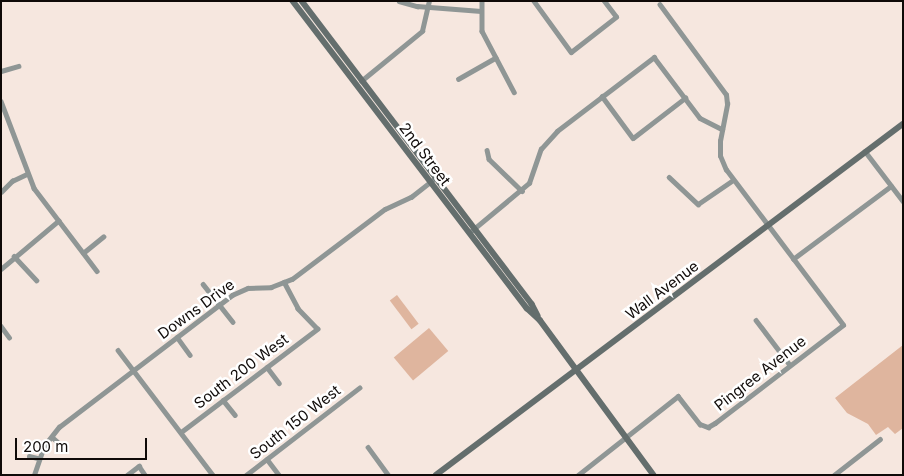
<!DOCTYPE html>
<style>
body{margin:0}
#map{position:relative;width:904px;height:476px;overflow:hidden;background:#f6e7df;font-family:Inter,sans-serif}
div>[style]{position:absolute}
.green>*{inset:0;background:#dfb59e;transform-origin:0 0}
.minor>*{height:4.5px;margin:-2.25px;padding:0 2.25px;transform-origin:2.25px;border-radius:2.25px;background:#8f9695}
.secondary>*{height:5.5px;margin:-2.75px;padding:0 2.75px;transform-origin:2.75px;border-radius:2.75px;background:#646e6d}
span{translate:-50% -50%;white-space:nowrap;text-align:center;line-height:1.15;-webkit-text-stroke:5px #fff;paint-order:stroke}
.street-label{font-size:15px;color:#0f0a08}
.frame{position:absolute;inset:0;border:2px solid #0f0a08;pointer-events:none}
.scale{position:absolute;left:15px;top:438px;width:132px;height:22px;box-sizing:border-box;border:2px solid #0f0a08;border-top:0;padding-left:6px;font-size:15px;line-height:18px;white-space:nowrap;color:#0f0a08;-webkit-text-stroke:4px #fff;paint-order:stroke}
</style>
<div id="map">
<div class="green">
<i style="left:397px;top:295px;width:36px;height:9px;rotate:53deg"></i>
<i style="left:429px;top:328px;width:30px;height:46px;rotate:50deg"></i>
<i style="clip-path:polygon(903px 345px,903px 428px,895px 434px,888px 427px,876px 435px,868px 424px,847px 413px,835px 398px)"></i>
</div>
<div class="minor">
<i style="left:399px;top:1px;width:19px;rotate:16deg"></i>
<i style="left:417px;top:6px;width:64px;rotate:4.5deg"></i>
<i style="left:482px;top:1px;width:30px;rotate:90deg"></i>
<i style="left:482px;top:31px;width:69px;rotate:62.3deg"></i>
<i style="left:534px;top:1px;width:63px;rotate:54deg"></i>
<i style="left:571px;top:52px;width:57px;rotate:-37.9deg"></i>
<i style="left:616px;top:17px;width:20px;rotate:-127deg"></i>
<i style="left:1px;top:71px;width:18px;rotate:-16deg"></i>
<i style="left:458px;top:79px;width:43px;rotate:-29.6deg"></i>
<i style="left:361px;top:81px;width:79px;rotate:-39.3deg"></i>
<i style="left:422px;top:31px;width:31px;rotate:-77deg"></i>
<i style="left:602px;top:96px;width:52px;rotate:53.6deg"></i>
<i style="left:633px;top:138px;width:66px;rotate:-37.6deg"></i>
<i style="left:1px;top:101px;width:93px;rotate:69.2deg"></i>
<i style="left:34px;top:188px;width:104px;rotate:52.8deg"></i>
<i style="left:487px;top:150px;width:9px;rotate:77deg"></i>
<i style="left:489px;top:159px;width:46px;rotate:44.1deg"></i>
<i style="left:865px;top:151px;width:63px;rotate:52.8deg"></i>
<i style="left:669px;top:177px;width:40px;rotate:43deg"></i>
<i style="left:698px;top:204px;width:42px;rotate:-34.4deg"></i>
<i style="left:1px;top:192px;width:16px;rotate:-45deg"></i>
<i style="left:12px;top:181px;width:17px;rotate:-25deg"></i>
<i style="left:469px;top:233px;width:78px;rotate:-39.8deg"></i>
<i style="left:529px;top:183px;width:36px;rotate:-71deg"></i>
<i style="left:541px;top:149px;width:24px;rotate:-48deg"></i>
<i style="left:557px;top:131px;width:122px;rotate:-37.3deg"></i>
<i style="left:654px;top:57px;width:76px;rotate:53deg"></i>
<i style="left:700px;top:118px;width:25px;rotate:27deg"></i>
<i style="left:83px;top:253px;width:26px;rotate:-39deg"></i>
<i style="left:14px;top:256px;width:33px;rotate:47deg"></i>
<i style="left:793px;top:259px;width:122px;rotate:-36.7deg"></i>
<i style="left:1px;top:269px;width:75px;rotate:-40.1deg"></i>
<i style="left:203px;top:284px;width:48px;rotate:51.7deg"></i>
<i style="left:756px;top:320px;width:56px;rotate:52.9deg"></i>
<i style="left:1px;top:326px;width:14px;rotate:54deg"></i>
<i style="left:177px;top:337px;width:22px;rotate:54deg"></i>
<i style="left:118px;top:350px;width:157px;rotate:52.8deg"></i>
<i style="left:267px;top:367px;width:20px;rotate:53deg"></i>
<i style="left:223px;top:400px;width:19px;rotate:51deg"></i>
<i style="left:181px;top:432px;width:171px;rotate:-37.1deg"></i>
<i style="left:317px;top:329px;width:28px;rotate:-134deg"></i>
<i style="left:298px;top:309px;width:30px;rotate:-118deg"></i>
<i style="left:52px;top:437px;width:18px;rotate:41deg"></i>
<i style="left:368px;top:447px;width:34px;rotate:54deg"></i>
<i style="left:29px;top:456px;width:9px;rotate:13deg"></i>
<i style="left:267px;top:459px;width:20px;rotate:53deg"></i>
<i style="left:34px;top:475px;width:31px;rotate:-71deg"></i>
<i style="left:44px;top:446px;width:24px;rotate:-52deg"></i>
<i style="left:59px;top:427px;width:218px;rotate:-37.3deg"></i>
<i style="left:232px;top:295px;width:17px;rotate:-24deg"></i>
<i style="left:248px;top:288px;width:23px;rotate:-2deg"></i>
<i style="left:271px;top:287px;width:22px;rotate:-21deg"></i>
<i style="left:292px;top:279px;width:116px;rotate:-37deg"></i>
<i style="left:385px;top:209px;width:29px;rotate:-25deg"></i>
<i style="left:411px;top:197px;width:28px;rotate:-38deg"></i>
<i style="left:127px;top:475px;width:15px;rotate:-37deg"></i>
<i style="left:139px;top:466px;width:11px;rotate:56deg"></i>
<i style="left:246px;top:475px;width:143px;rotate:-37.6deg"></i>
<i style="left:578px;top:475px;width:127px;rotate:-38.3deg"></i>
<i style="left:678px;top:396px;width:36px;rotate:52deg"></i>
<i style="left:700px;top:424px;width:9px;rotate:21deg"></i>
<i style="left:708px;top:427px;width:8px;rotate:-30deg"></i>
<i style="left:715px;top:423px;width:161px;rotate:-37.4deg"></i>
<i style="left:843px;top:325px;width:194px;rotate:-127deg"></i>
<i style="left:726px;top:170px;width:15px;rotate:-113deg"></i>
<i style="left:720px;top:156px;width:15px;rotate:-90deg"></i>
<i style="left:720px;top:141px;width:38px;rotate:-79deg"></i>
<i style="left:727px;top:104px;width:9px;rotate:-96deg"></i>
<i style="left:726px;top:95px;width:112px;rotate:-126.3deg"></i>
<i style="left:834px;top:475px;width:58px;rotate:-38deg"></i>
</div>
<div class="secondary">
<i style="left:293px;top:1px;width:386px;rotate:52.7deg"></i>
<i style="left:527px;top:308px;width:18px;rotate:43deg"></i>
<i style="left:540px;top:320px;width:192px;rotate:53.7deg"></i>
<i style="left:302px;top:1px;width:380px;rotate:52.8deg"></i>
<i style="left:532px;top:304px;width:13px;rotate:63deg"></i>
<i style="left:436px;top:475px;width:584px;rotate:-36.93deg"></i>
</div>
<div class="street-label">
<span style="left:425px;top:154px;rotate:53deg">2nd Street</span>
<span style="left:662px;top:290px;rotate:-37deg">Wall Avenue</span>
<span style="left:196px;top:309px;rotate:-36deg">Downs Drive</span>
<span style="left:241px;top:371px;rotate:-37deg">South 200 West</span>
<span style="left:760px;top:373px;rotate:-38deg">Pingree Avenue</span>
<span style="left:295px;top:422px;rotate:-38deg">South 150 West</span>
</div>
<div class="frame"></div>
<div class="scale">200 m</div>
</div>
